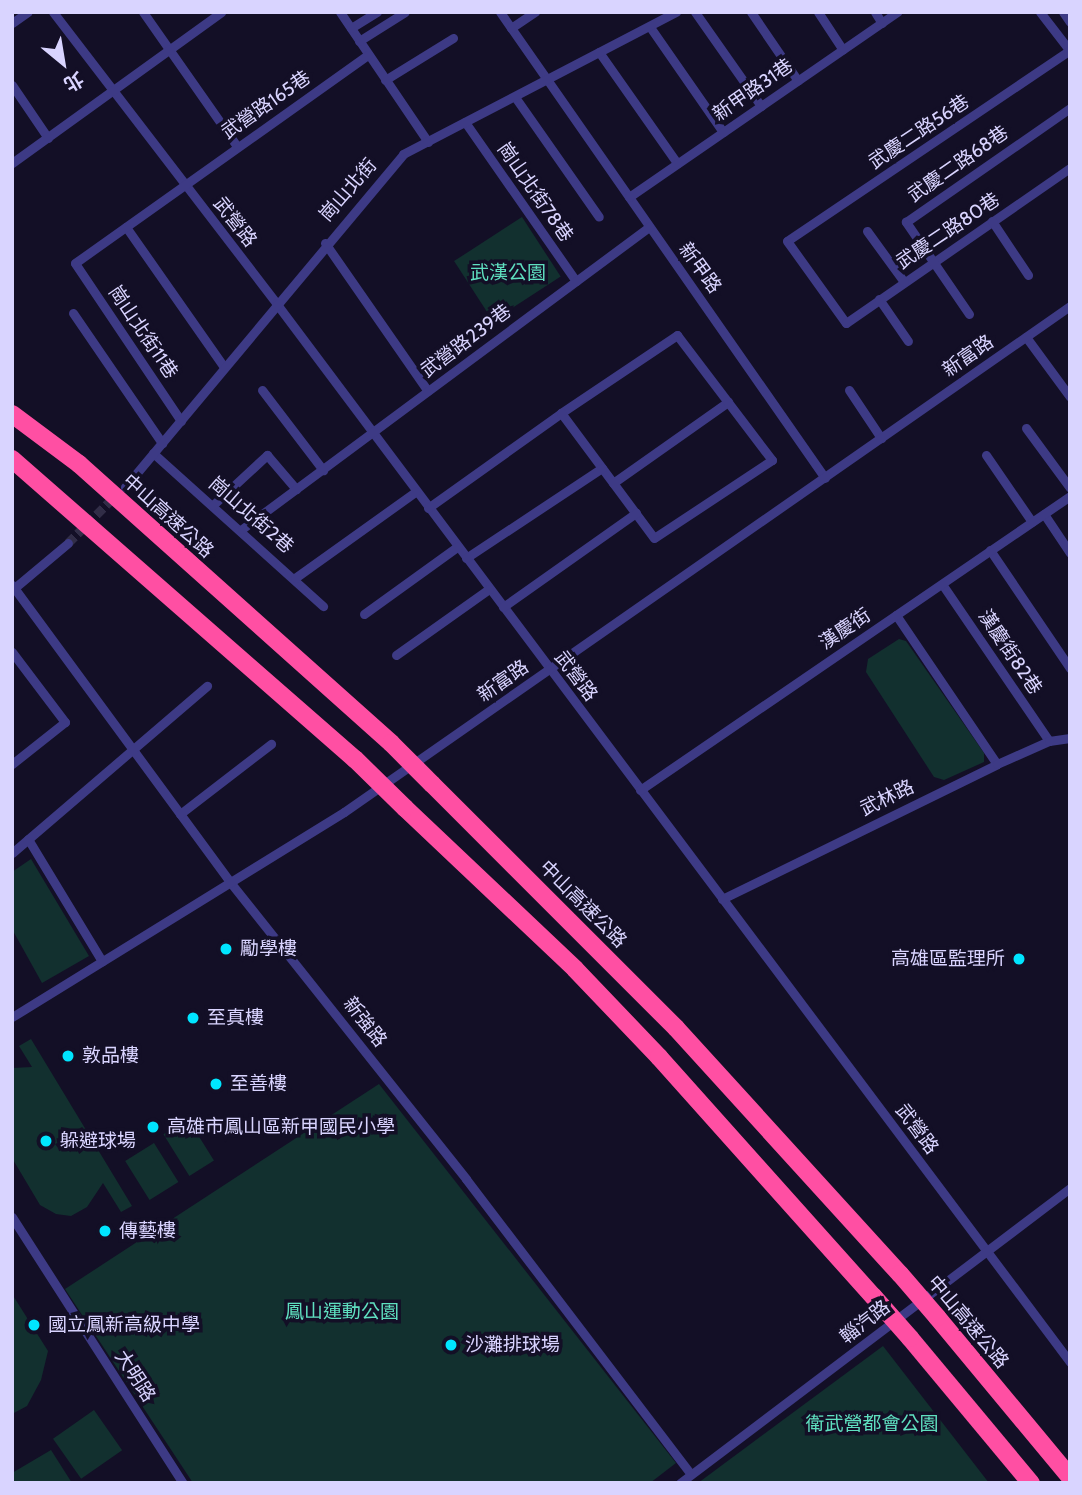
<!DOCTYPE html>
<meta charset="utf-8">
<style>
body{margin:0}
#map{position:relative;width:1082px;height:1495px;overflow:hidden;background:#130f26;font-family:Cabin,"Noto Sans TC",sans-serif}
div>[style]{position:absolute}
.green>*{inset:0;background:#12302f;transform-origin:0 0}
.minor-tunnel>*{height:9px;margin-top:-4.5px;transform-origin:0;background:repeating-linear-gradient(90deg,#312d47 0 9px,transparent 0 13.5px)}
.minor>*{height:9px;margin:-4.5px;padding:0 4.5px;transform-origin:4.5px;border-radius:4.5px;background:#3d3a85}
.motorway>*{height:18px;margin:-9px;padding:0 9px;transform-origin:9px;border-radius:9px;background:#ff4fa3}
.motorway-bridge>*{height:18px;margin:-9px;padding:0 9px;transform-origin:9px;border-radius:9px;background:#ff4fa3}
.dots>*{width:19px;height:19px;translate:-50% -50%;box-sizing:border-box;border:4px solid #130f26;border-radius:50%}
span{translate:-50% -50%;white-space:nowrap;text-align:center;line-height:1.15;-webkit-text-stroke:7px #130f26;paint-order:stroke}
.street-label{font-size:19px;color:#d9d4ff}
.park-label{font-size:19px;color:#5fe0c0}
.poi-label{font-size:19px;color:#d9d4ff}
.left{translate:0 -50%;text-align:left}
.right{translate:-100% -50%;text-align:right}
.frame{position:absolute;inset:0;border:14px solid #d9d4ff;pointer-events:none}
.north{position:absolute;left:28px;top:28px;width:70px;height:70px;-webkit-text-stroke:5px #130f26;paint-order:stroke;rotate:150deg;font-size:19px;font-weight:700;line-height:28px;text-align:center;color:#d9d4ff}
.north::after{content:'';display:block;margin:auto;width:24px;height:32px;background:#d9d4ff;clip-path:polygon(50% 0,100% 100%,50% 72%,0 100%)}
</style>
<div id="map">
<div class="green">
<i style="left:522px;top:217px;width:71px;height:81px;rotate:57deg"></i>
<i style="clip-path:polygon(899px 639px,906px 641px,984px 753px,984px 762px,944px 780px,934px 777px,866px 672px,868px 659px)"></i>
<i style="clip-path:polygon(31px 859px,89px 956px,42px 983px,12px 929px,12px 872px)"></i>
<i style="clip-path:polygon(31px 1039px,132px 1206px,121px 1212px,103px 1183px,87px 1207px,71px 1216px,56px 1214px,40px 1205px,12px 1158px,12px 1068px,32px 1067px,19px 1046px)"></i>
<i style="clip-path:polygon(379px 1084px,676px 1463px,650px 1483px,193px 1483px,65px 1289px)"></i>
<i style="left:188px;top:1119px;width:49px;height:29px;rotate:58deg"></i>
<i style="left:154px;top:1143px;width:46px;height:34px;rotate:58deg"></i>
<i style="clip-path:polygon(12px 1294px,48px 1351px,41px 1380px,27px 1406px,12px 1414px)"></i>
<i style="clip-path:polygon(883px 1346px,989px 1483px,698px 1483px)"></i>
<i style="left:94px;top:1410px;width:49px;height:50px;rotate:55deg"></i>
<i style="clip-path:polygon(51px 1450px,72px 1483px,12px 1483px,12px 1473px)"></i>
</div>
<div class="minor-tunnel">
<i style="left:68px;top:543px;width:68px;rotate:-45deg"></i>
</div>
<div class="minor">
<i style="left:53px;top:12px;width:367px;rotate:52.5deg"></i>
<i style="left:276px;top:303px;width:1324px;rotate:53.14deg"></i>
<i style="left:143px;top:12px;width:164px;rotate:55deg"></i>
<i style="left:340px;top:12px;width:157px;rotate:55.9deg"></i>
<i style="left:500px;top:12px;width:568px;rotate:55.11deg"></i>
<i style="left:695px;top:12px;width:115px;rotate:54.9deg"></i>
<i style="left:751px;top:12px;width:83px;rotate:55.7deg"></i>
<i style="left:818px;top:12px;width:45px;rotate:56.7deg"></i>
<i style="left:875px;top:12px;width:13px;rotate:58deg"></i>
<i style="left:1040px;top:12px;width:49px;rotate:52.4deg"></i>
<i style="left:1063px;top:12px;width:12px;rotate:55deg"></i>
<i style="left:12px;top:23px;width:19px;rotate:-35deg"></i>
<i style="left:650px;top:27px;width:128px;rotate:55.2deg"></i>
<i style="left:351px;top:28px;width:31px;rotate:-32deg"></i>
<i style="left:511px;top:28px;width:29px;rotate:-34deg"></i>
<i style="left:359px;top:41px;width:54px;rotate:-32.2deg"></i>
<i style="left:1070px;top:50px;width:341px;rotate:146deg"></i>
<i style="left:787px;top:241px;width:101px;rotate:54.3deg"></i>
<i style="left:846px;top:323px;width:272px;rotate:-34.7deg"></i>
<i style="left:599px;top:52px;width:136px;rotate:54.9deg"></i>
<i style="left:385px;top:80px;width:80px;rotate:-31.7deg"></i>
<i style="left:12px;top:85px;width:64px;rotate:55.8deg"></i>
<i style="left:515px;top:97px;width:146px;rotate:55deg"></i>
<i style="left:465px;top:122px;width:194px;rotate:55.1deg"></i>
<i style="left:12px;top:163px;width:258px;rotate:-35.8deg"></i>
<i style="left:629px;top:197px;width:326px;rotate:-34.6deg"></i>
<i style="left:992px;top:221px;width:65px;rotate:56.3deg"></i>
<i style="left:126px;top:227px;width:171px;rotate:55deg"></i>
<i style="left:867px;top:231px;width:63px;rotate:54deg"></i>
<i style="left:325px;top:243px;width:180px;rotate:55.2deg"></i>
<i style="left:879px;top:299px;width:51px;rotate:55.4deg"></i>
<i style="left:73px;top:313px;width:158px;rotate:55.6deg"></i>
<i style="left:969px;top:314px;width:112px;rotate:-124.4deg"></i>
<i style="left:906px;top:222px;width:200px;rotate:-34.8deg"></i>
<i style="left:1026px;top:337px;width:74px;rotate:53.7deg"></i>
<i style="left:262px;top:390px;width:101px;rotate:52.7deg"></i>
<i style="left:849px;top:390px;width:58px;rotate:56.3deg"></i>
<i style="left:181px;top:421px;width:190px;rotate:-123.9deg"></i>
<i style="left:75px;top:263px;width:359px;rotate:-35.4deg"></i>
<i style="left:1026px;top:428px;width:74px;rotate:53.7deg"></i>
<i style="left:153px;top:453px;width:229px;rotate:42deg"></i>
<i style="left:986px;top:455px;width:81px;rotate:55.5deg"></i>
<i style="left:613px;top:483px;width:141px;rotate:-35.2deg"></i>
<i style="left:125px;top:487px;width:434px;rotate:-50.1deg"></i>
<i style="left:403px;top:154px;width:308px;rotate:-27.5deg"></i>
<i style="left:213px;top:505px;width:74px;rotate:-42.8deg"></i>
<i style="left:267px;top:455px;width:45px;rotate:49.5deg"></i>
<i style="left:428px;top:508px;width:163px;rotate:-35.5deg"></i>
<i style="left:561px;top:413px;width:140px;rotate:-33.9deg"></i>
<i style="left:677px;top:335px;width:157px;rotate:52.8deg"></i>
<i style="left:772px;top:460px;width:141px;rotate:146.5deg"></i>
<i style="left:654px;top:538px;width:156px;rotate:-126.6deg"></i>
<i style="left:1044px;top:514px;width:47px;rotate:56.3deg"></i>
<i style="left:242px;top:529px;width:507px;rotate:-36.58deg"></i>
<i style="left:990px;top:550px;width:143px;rotate:55.9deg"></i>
<i style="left:466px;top:558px;width:163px;rotate:-33.5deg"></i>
<i style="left:295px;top:578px;width:148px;rotate:-35.6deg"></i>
<i style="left:942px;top:584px;width:190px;rotate:55.7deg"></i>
<i style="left:12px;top:585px;width:368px;rotate:53.7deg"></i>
<i style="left:230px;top:882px;width:379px;rotate:51.5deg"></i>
<i style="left:466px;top:1179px;width:371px;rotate:52.7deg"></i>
<i style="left:12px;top:590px;width:73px;rotate:-40deg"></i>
<i style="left:503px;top:607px;width:163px;rotate:-35.3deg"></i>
<i style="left:364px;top:614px;width:115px;rotate:-35.8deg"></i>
<i style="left:896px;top:615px;width:180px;rotate:55.9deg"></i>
<i style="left:12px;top:652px;width:88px;rotate:52.9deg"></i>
<i style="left:65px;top:722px;width:68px;rotate:141.6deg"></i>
<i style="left:396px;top:655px;width:114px;rotate:-35.4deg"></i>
<i style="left:640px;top:790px;width:521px;rotate:-34.36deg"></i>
<i style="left:180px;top:814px;width:115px;rotate:-37.6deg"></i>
<i style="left:28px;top:839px;width:143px;rotate:58.8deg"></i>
<i style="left:12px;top:853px;width:257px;rotate:-40.6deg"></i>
<i style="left:722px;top:899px;width:306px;rotate:-26.1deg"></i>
<i style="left:997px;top:764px;width:57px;rotate:-23.9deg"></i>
<i style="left:1049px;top:741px;width:21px;rotate:-8deg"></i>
<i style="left:12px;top:1017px;width:390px;rotate:-31.7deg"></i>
<i style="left:344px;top:812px;width:885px;rotate:-34.88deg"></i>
<i style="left:12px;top:1217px;width:316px;rotate:57.3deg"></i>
<i style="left:680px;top:1483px;width:489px;rotate:-37.1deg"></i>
</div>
<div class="motorway">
<i style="left:12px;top:414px;width:84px;rotate:36.7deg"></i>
<i style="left:79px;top:464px;width:419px;rotate:41.8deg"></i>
<i style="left:12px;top:459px;width:456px;rotate:41.2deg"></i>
<i style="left:432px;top:784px;width:345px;rotate:45deg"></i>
<i style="left:676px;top:1028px;width:333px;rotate:47.7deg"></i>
<i style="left:405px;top:808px;width:234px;rotate:43.4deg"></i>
<i style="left:575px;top:969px;width:122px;rotate:46.3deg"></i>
<i style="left:659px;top:1057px;width:321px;rotate:48.2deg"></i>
<i style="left:937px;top:1317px;width:208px;rotate:50.3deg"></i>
<i style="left:910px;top:1338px;width:189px;rotate:50.2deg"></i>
</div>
<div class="motorway-bridge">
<i style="left:391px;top:743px;width:58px;rotate:45deg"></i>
<i style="left:355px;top:759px;width:70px;rotate:44.4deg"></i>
<i style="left:900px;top:1274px;width:57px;rotate:49.3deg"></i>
<i style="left:873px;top:1296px;width:56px;rotate:48.6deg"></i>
</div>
<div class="dots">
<i style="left:226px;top:949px;background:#00e5ff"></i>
<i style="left:1019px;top:959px;background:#00e5ff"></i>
<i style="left:193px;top:1018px;background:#00e5ff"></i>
<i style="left:68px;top:1056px;background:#00e5ff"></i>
<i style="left:216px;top:1084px;background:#00e5ff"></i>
<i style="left:153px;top:1127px;background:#00e5ff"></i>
<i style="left:46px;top:1141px;background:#00e5ff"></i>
<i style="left:105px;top:1231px;background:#00e5ff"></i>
<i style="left:34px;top:1325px;background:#00e5ff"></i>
<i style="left:451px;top:1345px;background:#00e5ff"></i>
</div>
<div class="street-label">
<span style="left:753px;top:90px;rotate:-35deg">新甲路31巷</span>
<span style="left:266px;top:105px;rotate:-35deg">武營路165巷</span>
<span style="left:919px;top:132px;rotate:-34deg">武慶二路56巷</span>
<span style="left:958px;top:164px;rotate:-35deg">武慶二路68巷</span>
<span style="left:348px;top:190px;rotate:-49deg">崗山北街</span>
<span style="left:535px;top:192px;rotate:55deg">崗山北街78巷</span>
<span style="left:235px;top:222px;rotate:52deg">武營路</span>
<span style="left:948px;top:231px;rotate:-34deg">武慶二路80巷</span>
<span style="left:700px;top:268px;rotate:54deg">新甲路</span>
<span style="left:143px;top:332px;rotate:56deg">崗山北街11巷</span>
<span style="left:466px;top:341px;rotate:-37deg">武營路239巷</span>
<span style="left:968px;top:356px;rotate:-35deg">新富路</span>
<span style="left:251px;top:515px;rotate:41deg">崗山北街2巷</span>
<span style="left:168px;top:516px;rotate:42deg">中山高速公路</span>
<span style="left:845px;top:629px;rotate:-34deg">漢慶街</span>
<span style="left:1010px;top:652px;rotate:56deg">漢慶街82巷</span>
<span style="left:576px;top:676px;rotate:53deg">武營路</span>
<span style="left:503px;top:681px;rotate:-35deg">新富路</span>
<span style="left:887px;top:798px;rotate:-26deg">武林路</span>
<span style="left:583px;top:904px;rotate:45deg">中山高速公路</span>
<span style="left:365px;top:1022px;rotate:52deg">新強路</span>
<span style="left:917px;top:1129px;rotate:53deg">武營路</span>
<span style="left:865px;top:1322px;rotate:-38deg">輜汽路</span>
<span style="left:968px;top:1322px;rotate:50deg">中山高速公路</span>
<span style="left:135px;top:1376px;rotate:57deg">大明路</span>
</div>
<div class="park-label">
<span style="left:508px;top:273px">武漢公園</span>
<span style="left:342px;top:1312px">鳳山運動公園</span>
<span style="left:872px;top:1424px">衛武營都會公園</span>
</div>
<div class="poi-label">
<span class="left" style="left:240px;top:949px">勵學樓</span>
<span class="right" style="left:1005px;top:959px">高雄區監理所</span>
<span class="left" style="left:207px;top:1018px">至真樓</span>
<span class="left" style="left:82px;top:1056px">敦品樓</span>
<span class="left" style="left:230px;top:1084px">至善樓</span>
<span class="left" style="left:167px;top:1127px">高雄市鳳山區新甲國民小學</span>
<span class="left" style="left:60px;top:1141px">躲避球場</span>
<span class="left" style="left:119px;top:1231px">傳藝樓</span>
<span class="left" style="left:48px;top:1325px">國立鳳新高級中學</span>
<span class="left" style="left:465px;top:1345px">沙灘排球場</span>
</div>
<div class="frame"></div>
<div class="north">北</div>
</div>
